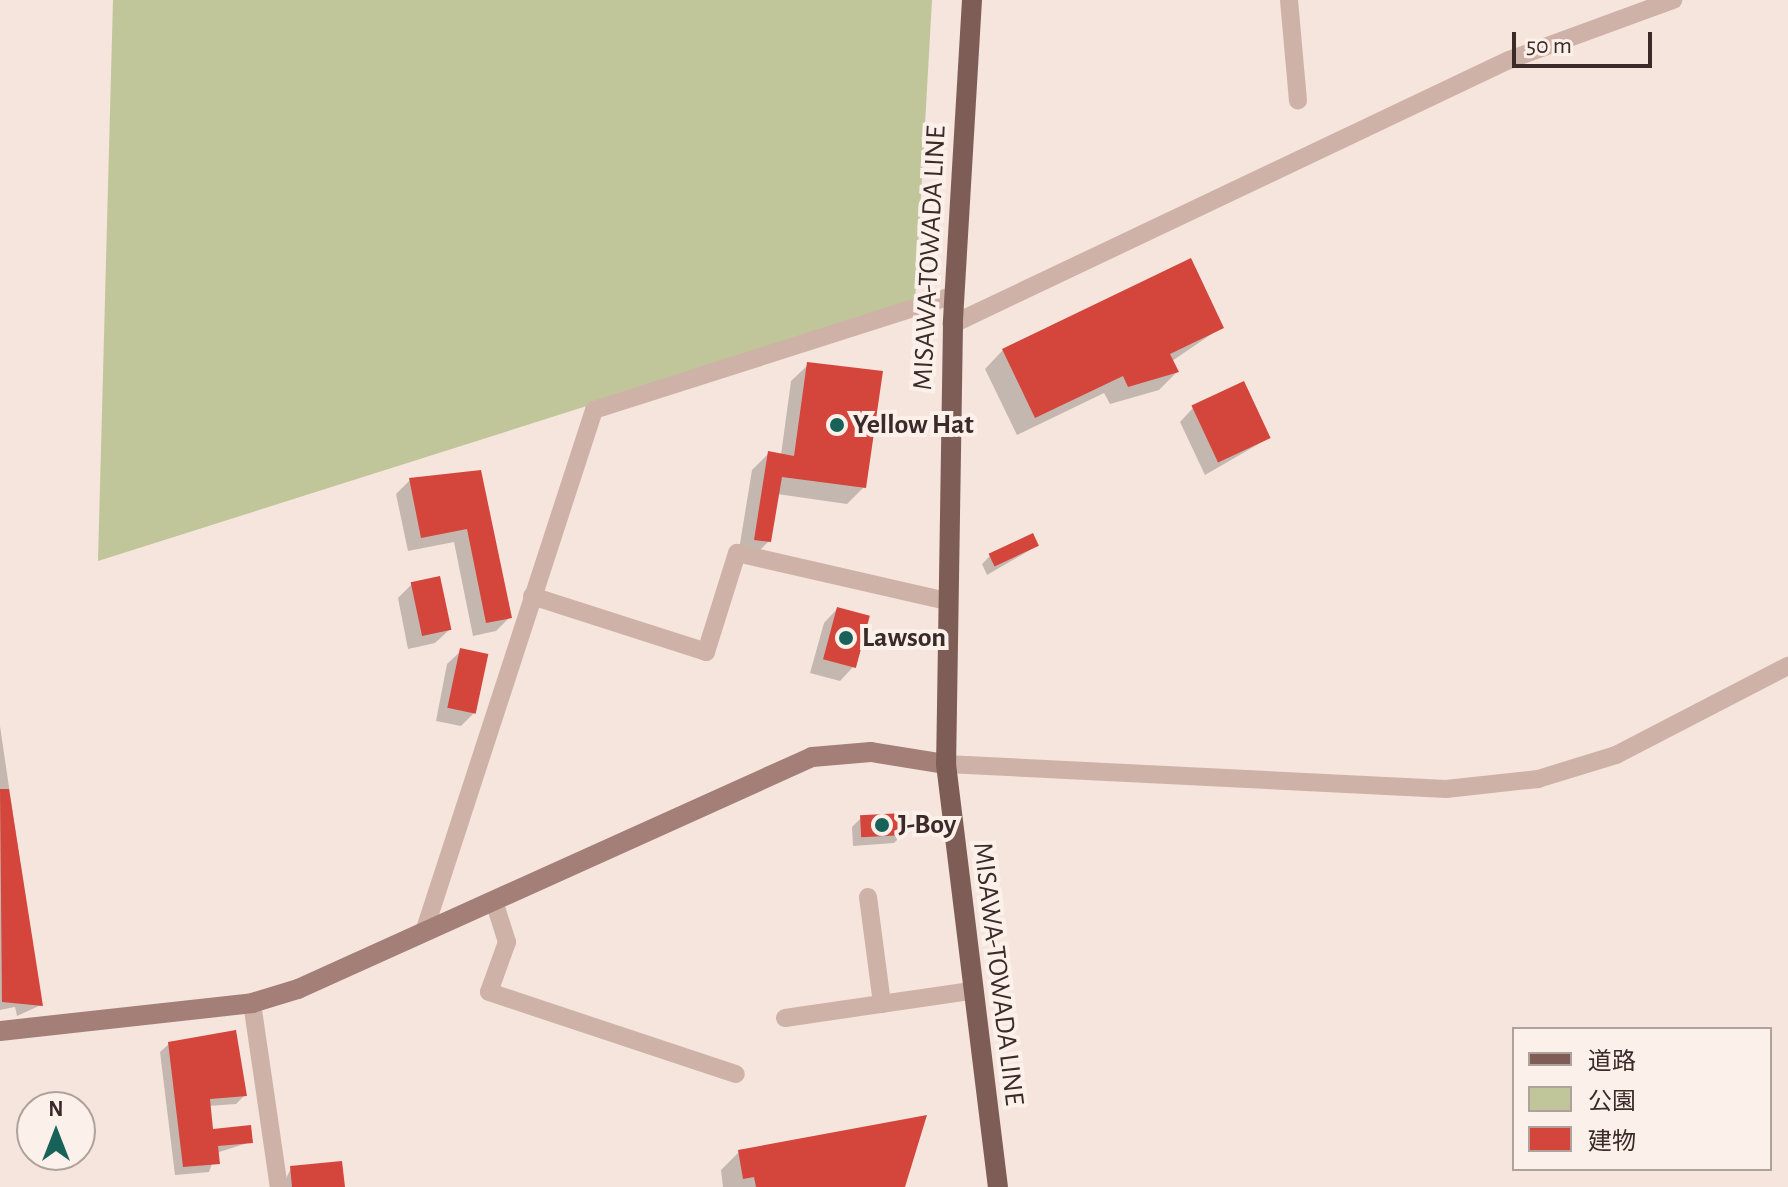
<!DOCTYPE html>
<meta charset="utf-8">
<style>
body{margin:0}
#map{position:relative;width:1788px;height:1187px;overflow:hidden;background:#f5e5dd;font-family:"Alegreya Sans","Noto Sans JP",sans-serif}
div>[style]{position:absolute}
.green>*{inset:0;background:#c0c69a}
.shadow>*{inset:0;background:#0003}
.building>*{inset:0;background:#d4453c;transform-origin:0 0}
.street>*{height:18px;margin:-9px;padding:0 9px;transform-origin:9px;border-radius:9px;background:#cfb2a7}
.secondary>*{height:20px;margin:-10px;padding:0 10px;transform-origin:10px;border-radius:10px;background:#a37f78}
.primary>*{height:20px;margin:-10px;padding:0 10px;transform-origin:10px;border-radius:10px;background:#7e5d57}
.dots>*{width:22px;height:22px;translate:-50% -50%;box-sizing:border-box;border:4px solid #fcf0ea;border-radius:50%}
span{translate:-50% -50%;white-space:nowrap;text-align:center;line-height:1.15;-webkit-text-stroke:8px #fcf0ea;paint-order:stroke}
.street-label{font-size:28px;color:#3b2b28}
.poi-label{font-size:28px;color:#3b2b28;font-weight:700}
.left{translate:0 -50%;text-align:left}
.legend{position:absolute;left:1512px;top:1027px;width:260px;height:144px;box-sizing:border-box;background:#fcf0ea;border:2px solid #afa19c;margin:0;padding:10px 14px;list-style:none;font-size:24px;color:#3b2b28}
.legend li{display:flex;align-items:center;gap:16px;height:40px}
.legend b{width:40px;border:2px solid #afa19c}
.north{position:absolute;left:16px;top:1091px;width:80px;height:80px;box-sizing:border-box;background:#fcf0ea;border:2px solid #afa19c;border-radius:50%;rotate:0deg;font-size:22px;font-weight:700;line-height:32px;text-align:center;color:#3b2b28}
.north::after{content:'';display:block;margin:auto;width:28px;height:36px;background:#186259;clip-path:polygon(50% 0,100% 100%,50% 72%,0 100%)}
.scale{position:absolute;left:1512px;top:32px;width:140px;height:36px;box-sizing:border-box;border:4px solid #3b2b28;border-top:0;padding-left:10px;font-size:24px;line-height:28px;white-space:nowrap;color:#3b2b28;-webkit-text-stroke:6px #fcf0ea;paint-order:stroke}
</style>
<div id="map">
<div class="green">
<i style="clip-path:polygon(113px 0,932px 0,915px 302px,98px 561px)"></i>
</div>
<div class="shadow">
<i style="clip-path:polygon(1222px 327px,1172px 361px,1177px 372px,1159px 390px,1110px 404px,1104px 393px,1017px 435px,985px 369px,1003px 350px)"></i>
<i style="clip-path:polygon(808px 365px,864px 487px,847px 504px,777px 494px,769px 541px,752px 558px,738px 556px,752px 470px,769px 453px,781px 455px,791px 381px)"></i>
<i style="clip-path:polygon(1193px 408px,1269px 438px,1205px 475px,1180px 422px)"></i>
<i style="clip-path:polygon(480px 472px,510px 617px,496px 631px,473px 636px,454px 542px,408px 551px,396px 494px,410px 480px)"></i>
<i style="clip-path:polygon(1037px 546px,987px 575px,982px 564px,990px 556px)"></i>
<i style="clip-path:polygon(412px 584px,449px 630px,435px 643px,408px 649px,398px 598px)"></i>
<i style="clip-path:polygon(837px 609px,853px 667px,840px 681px,810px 673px,824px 623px)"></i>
<i style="clip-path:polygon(461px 651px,474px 713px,461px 726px,436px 721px,447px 664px)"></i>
<i style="clip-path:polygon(0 726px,41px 1005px,17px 1016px,15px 1007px,0 1010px)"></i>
<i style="clip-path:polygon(861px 818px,903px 834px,894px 843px,853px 846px,852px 827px)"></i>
<i style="clip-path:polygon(169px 1044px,245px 1095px,236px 1104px,208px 1106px,211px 1131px,251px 1142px,216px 1153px,209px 1172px,175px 1175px,160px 1052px)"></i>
<i style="clip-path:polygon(739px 1152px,903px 1187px,723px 1187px,721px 1170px)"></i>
<i style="clip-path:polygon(291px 1168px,343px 1187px,282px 1187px)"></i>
</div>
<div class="building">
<i style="clip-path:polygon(1191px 258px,1224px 328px,1170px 354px,1179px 372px,1128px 387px,1123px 376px,1035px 418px,1002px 349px)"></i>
<i style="clip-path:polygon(807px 362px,883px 371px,866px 488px,782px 477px,771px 542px,754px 540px,768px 451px,794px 456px)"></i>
<i style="left:1244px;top:381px;width:63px;height:58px;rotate:65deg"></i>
<i style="clip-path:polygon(481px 470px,512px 618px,486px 623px,467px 529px,421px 538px,409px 478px)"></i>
<i style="left:1033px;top:533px;width:14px;height:49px;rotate:65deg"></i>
<i style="left:440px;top:576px;width:55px;height:30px;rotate:78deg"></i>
<i style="left:837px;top:607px;width:34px;height:54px;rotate:15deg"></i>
<i style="left:460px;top:648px;width:29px;height:61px;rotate:12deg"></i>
<i style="clip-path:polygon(0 789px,9px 789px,43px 1006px,2px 1002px)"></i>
<i style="left:904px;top:813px;width:22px;height:44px;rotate:87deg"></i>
<i style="clip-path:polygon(236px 1030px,247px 1096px,210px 1099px,213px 1129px,251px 1125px,253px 1143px,218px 1146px,220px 1164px,183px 1167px,168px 1042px)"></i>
<i style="clip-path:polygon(927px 1115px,905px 1187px,756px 1187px,754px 1177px,743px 1179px,738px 1150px)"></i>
<i style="clip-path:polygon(342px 1161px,345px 1187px,292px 1187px,290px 1166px)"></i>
</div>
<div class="street">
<i style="left:1289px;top:0;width:101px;rotate:84.9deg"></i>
<i style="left:953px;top:324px;width:615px;rotate:-25.4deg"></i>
<i style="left:1509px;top:60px;width:175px;rotate:-20.1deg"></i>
<i style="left:532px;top:596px;width:183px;rotate:17.8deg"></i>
<i style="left:706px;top:652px;width:104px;rotate:-72.6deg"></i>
<i style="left:737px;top:553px;width:214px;rotate:12.9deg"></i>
<i style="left:946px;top:764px;width:501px;rotate:2.86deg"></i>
<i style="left:1446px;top:789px;width:93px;rotate:-6.2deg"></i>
<i style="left:1538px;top:779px;width:82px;rotate:-17.1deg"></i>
<i style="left:1616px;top:755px;width:194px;rotate:-27.4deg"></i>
<i style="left:868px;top:897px;width:108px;rotate:82.5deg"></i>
<i style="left:494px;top:901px;width:43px;rotate:72.4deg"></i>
<i style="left:507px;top:942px;width:53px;rotate:109.8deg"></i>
<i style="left:489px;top:992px;width:260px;rotate:18.4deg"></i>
<i style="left:424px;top:932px;width:549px;rotate:-71.96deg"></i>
<i style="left:594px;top:410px;width:379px;rotate:-17.7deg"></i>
<i style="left:252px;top:1003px;width:186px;rotate:81.7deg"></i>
<i style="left:785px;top:1018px;width:188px;rotate:-8.3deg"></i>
</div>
<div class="secondary">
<i style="left:0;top:1031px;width:254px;rotate:-6.3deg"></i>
<i style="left:252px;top:1003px;width:48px;rotate:-16.9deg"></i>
<i style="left:298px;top:989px;width:564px;rotate:-24.29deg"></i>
<i style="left:812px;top:757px;width:59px;rotate:-4.8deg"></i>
<i style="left:871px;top:752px;width:76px;rotate:9.1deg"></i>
</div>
<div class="primary">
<i style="left:972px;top:0;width:325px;rotate:93.4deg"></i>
<i style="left:953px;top:324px;width:440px;rotate:90.9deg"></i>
<i style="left:946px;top:764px;width:426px;rotate:83deg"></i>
</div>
<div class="dots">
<i style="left:837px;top:425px;background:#186259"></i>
<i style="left:846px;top:638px;background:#186259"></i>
<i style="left:882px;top:825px;background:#186259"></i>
</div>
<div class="street-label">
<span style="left:930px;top:258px;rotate:-87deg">MISAWA-TOWADA LINE</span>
<span style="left:998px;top:974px;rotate:83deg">MISAWA-TOWADA LINE</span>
</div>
<div class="poi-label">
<span class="left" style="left:853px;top:425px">Yellow Hat</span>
<span class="left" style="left:862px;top:638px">Lawson</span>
<span class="left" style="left:898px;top:825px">J-Boy</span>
</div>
<ul class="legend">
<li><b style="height:10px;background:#7e5d57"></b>道路</li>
<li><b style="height:22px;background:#c0c69a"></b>公園</li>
<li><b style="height:22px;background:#d4453c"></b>建物</li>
</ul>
<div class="north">N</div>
<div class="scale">50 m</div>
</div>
